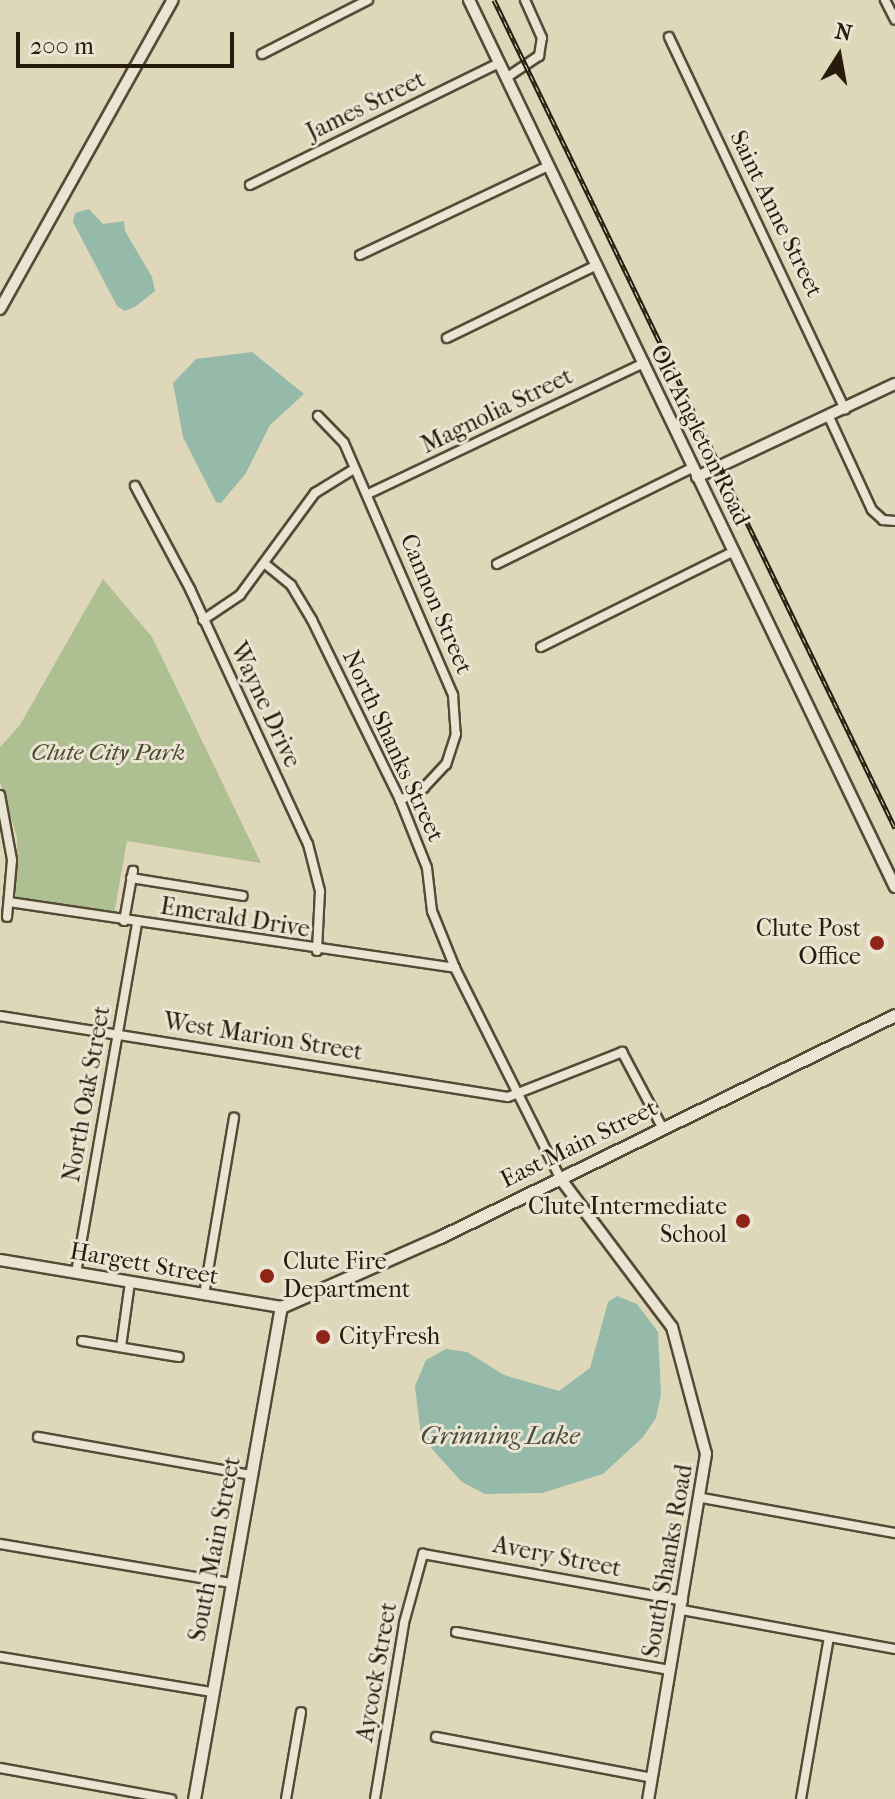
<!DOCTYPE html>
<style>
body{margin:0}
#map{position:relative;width:895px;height:1799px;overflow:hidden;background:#dfd7b9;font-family:"IM FELL French Canon",serif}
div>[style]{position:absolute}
.green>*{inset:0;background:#aebf92}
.water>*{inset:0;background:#95baaa}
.roads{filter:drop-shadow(2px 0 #554a36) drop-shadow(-2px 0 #554a36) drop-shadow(0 2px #554a36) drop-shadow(0 -2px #554a36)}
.minor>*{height:8px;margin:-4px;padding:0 4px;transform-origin:4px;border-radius:4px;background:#eae5d2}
.tertiary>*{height:10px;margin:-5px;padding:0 5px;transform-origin:5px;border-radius:5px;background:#eae5d2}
.secondary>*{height:11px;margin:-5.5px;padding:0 5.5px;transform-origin:5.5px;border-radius:5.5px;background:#eae5d2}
.rail>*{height:5px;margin-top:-2.5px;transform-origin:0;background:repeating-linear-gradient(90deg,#eae5d2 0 6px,#271b0b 0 12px);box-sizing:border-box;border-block:2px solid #271b0b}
.dots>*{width:22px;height:22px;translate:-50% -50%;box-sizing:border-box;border:4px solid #eae5d2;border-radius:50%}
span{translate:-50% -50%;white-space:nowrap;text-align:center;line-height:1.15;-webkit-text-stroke:6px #eae5d2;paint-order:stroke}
.street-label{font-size:24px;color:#271b0b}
.park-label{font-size:24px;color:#504c34;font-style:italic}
.poi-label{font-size:24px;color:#271b0b}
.right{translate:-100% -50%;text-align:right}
.left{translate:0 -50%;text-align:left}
.water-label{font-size:26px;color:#484b3b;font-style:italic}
.north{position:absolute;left:799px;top:16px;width:80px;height:80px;-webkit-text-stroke:6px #eae5d2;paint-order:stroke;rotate:11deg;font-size:22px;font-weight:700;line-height:32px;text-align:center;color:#271b0b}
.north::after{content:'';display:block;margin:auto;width:28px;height:36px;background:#271b0b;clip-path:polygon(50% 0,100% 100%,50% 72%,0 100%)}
.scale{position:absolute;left:16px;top:32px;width:218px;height:36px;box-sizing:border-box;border:4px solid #271b0b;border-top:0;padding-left:10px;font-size:24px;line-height:28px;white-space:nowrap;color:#271b0b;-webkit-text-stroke:6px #eae5d2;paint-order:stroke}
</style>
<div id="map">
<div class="green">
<i style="clip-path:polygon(103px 579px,152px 637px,261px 863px,127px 841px,114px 914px,16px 897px,17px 837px,0 782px,0 747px,20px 725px)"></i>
</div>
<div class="water">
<i style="clip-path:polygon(89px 209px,103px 224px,124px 221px,125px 231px,152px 277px,155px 291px,135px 307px,125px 311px,117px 306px,73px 222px,75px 213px)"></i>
<i style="clip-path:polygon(252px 352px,304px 394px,270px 425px,246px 473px,221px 503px,216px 502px,183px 437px,173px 383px,196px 359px)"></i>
<i style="clip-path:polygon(617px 1296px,637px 1304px,658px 1332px,661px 1394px,656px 1418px,643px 1437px,603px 1474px,542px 1493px,485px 1494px,462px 1482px,421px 1437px,415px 1386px,426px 1360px,446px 1349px,467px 1352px,504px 1375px,559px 1391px,590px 1368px,608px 1302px)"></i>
</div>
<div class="roads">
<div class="minor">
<i style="left:885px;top:0;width:22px;rotate:63deg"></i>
<i style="left:669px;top:37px;width:412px;rotate:64.7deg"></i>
<i style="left:262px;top:54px;width:119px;rotate:-27deg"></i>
<i style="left:506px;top:78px;width:40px;rotate:-34deg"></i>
<i style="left:539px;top:56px;width:18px;rotate:-81deg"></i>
<i style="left:542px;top:38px;width:42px;rotate:-114.1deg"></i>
<i style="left:250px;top:185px;width:277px;rotate:-26.1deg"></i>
<i style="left:360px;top:255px;width:208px;rotate:-25.3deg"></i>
<i style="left:447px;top:338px;width:167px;rotate:-26deg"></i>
<i style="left:318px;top:416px;width:37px;rotate:46deg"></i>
<i style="left:344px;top:443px;width:275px;rotate:66.6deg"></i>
<i style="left:453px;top:695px;width:39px;rotate:86deg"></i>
<i style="left:456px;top:734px;width:32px;rotate:108deg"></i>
<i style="left:446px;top:764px;width:33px;rotate:133deg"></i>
<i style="left:424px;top:788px;width:27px;rotate:153deg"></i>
<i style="left:829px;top:417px;width:102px;rotate:65.2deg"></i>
<i style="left:872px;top:510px;width:15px;rotate:42deg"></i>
<i style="left:883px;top:520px;width:12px;rotate:5deg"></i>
<i style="left:135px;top:486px;width:117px;rotate:61.9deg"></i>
<i style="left:190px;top:589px;width:281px;rotate:65.2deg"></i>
<i style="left:308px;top:844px;width:49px;rotate:75.7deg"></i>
<i style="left:320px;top:891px;width:60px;rotate:92.9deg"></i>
<i style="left:368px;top:494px;width:306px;rotate:-25.4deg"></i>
<i style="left:264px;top:563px;width:35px;rotate:39deg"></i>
<i style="left:291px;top:585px;width:41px;rotate:59deg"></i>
<i style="left:312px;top:620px;width:200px;rotate:63.9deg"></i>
<i style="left:400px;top:800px;width:73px;rotate:68.3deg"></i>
<i style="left:427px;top:868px;width:43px;rotate:83.4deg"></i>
<i style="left:432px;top:911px;width:61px;rotate:68deg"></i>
<i style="left:455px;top:968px;width:235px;rotate:63.4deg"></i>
<i style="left:497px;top:564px;width:217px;rotate:-26.2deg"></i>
<i style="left:203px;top:620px;width:45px;rotate:-34deg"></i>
<i style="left:240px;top:595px;width:127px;rotate:-53.7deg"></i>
<i style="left:315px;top:493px;width:46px;rotate:-31.6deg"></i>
<i style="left:541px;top:647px;width:216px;rotate:-26.4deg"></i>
<i style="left:0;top:795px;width:66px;rotate:79.5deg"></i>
<i style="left:12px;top:860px;width:57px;rotate:95deg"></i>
<i style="left:131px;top:878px;width:113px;rotate:9.1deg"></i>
<i style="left:9px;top:902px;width:451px;rotate:8.4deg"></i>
<i style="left:124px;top:921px;width:51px;rotate:-79.8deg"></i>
<i style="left:0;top:1016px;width:514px;rotate:9.06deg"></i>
<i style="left:508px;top:1097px;width:123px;rotate:-21.5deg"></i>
<i style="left:622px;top:1052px;width:85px;rotate:61.9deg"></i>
<i style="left:76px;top:1273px;width:355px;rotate:-80.1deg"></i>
<i style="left:204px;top:1295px;width:180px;rotate:-80.4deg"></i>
<i style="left:82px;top:1341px;width:98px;rotate:9.4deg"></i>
<i style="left:121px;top:1347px;width:66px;rotate:-82.1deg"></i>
<i style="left:38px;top:1437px;width:216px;rotate:10.1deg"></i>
<i style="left:702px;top:1498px;width:196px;rotate:10.3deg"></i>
<i style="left:0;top:1544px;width:233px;rotate:9.6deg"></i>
<i style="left:682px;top:1610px;width:217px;rotate:10.4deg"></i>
<i style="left:456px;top:1632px;width:217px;rotate:10.1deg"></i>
<i style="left:0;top:1657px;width:214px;rotate:9.4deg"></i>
<i style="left:436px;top:1737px;width:220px;rotate:10.7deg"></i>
<i style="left:0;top:1768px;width:174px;rotate:10.3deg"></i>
<i style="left:286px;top:1799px;width:88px;rotate:-80.2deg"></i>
<i style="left:375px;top:1799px;width:178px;rotate:-80.6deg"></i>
<i style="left:404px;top:1623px;width:72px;rotate:-74.6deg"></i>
<i style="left:423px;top:1554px;width:264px;rotate:10.2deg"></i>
<i style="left:801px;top:1799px;width:164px;rotate:-80.2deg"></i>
</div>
<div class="tertiary">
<i style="left:469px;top:0;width:984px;rotate:64.35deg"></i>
<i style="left:0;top:309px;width:354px;rotate:-60.8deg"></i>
<i style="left:697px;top:477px;width:219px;rotate:-25.2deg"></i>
<i style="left:560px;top:1178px;width:186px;rotate:53.1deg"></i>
<i style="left:672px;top:1327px;width:131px;rotate:75deg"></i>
<i style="left:706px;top:1454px;width:350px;rotate:99.5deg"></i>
<i style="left:0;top:1260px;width:285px;rotate:9.5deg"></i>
</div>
<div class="secondary">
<i style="left:194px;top:1799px;width:500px;rotate:-80deg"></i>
<i style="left:281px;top:1307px;width:174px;rotate:-23.8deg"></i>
<i style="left:440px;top:1237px;width:506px;rotate:-26.01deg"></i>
</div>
</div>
<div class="rail">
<i style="left:494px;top:0;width:920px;rotate:64.16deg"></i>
</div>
<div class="dots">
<i style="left:877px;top:943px;background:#8f2418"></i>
<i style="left:743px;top:1221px;background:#8f2418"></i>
<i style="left:267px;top:1276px;background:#8f2418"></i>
<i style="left:323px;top:1337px;background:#8f2418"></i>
</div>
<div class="street-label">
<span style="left:366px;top:106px;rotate:-26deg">James Street</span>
<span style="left:776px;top:214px;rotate:64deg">Saint Anne Street</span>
<span style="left:497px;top:411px;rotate:-26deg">Magnolia Street</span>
<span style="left:700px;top:435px;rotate:64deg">Old Angleton Road</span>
<span style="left:436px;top:604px;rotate:67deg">Cannon Street</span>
<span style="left:265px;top:705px;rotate:65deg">Wayne Drive</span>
<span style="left:393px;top:746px;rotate:65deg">North Shanks Street</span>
<span style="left:235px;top:918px;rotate:9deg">Emerald Drive</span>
<span style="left:263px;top:1037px;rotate:9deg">West Marion Street</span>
<span style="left:87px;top:1094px;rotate:-80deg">North Oak Street</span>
<span style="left:579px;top:1144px;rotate:-26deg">East Main Street</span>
<span style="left:144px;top:1264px;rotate:10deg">Hargett Street</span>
<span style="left:215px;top:1549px;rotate:-79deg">South Main Street</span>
<span style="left:557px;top:1557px;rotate:11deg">Avery Street</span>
<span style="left:668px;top:1561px;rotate:-80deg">South Shanks Road</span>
<span style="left:377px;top:1672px;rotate:-80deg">Aycock Street</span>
</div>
<div class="park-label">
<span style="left:108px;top:753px">Clute City Park</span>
</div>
<div class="poi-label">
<span class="right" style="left:861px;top:943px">Clute Post<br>Office</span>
<span class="right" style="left:727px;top:1221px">Clute Intermediate<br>School</span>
<span class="left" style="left:283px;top:1276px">Clute Fire<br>Department</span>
<span class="left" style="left:339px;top:1337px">CityFresh</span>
</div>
<div class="water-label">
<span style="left:500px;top:1436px">Grinning Lake</span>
</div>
<div class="north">N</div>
<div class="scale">200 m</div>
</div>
